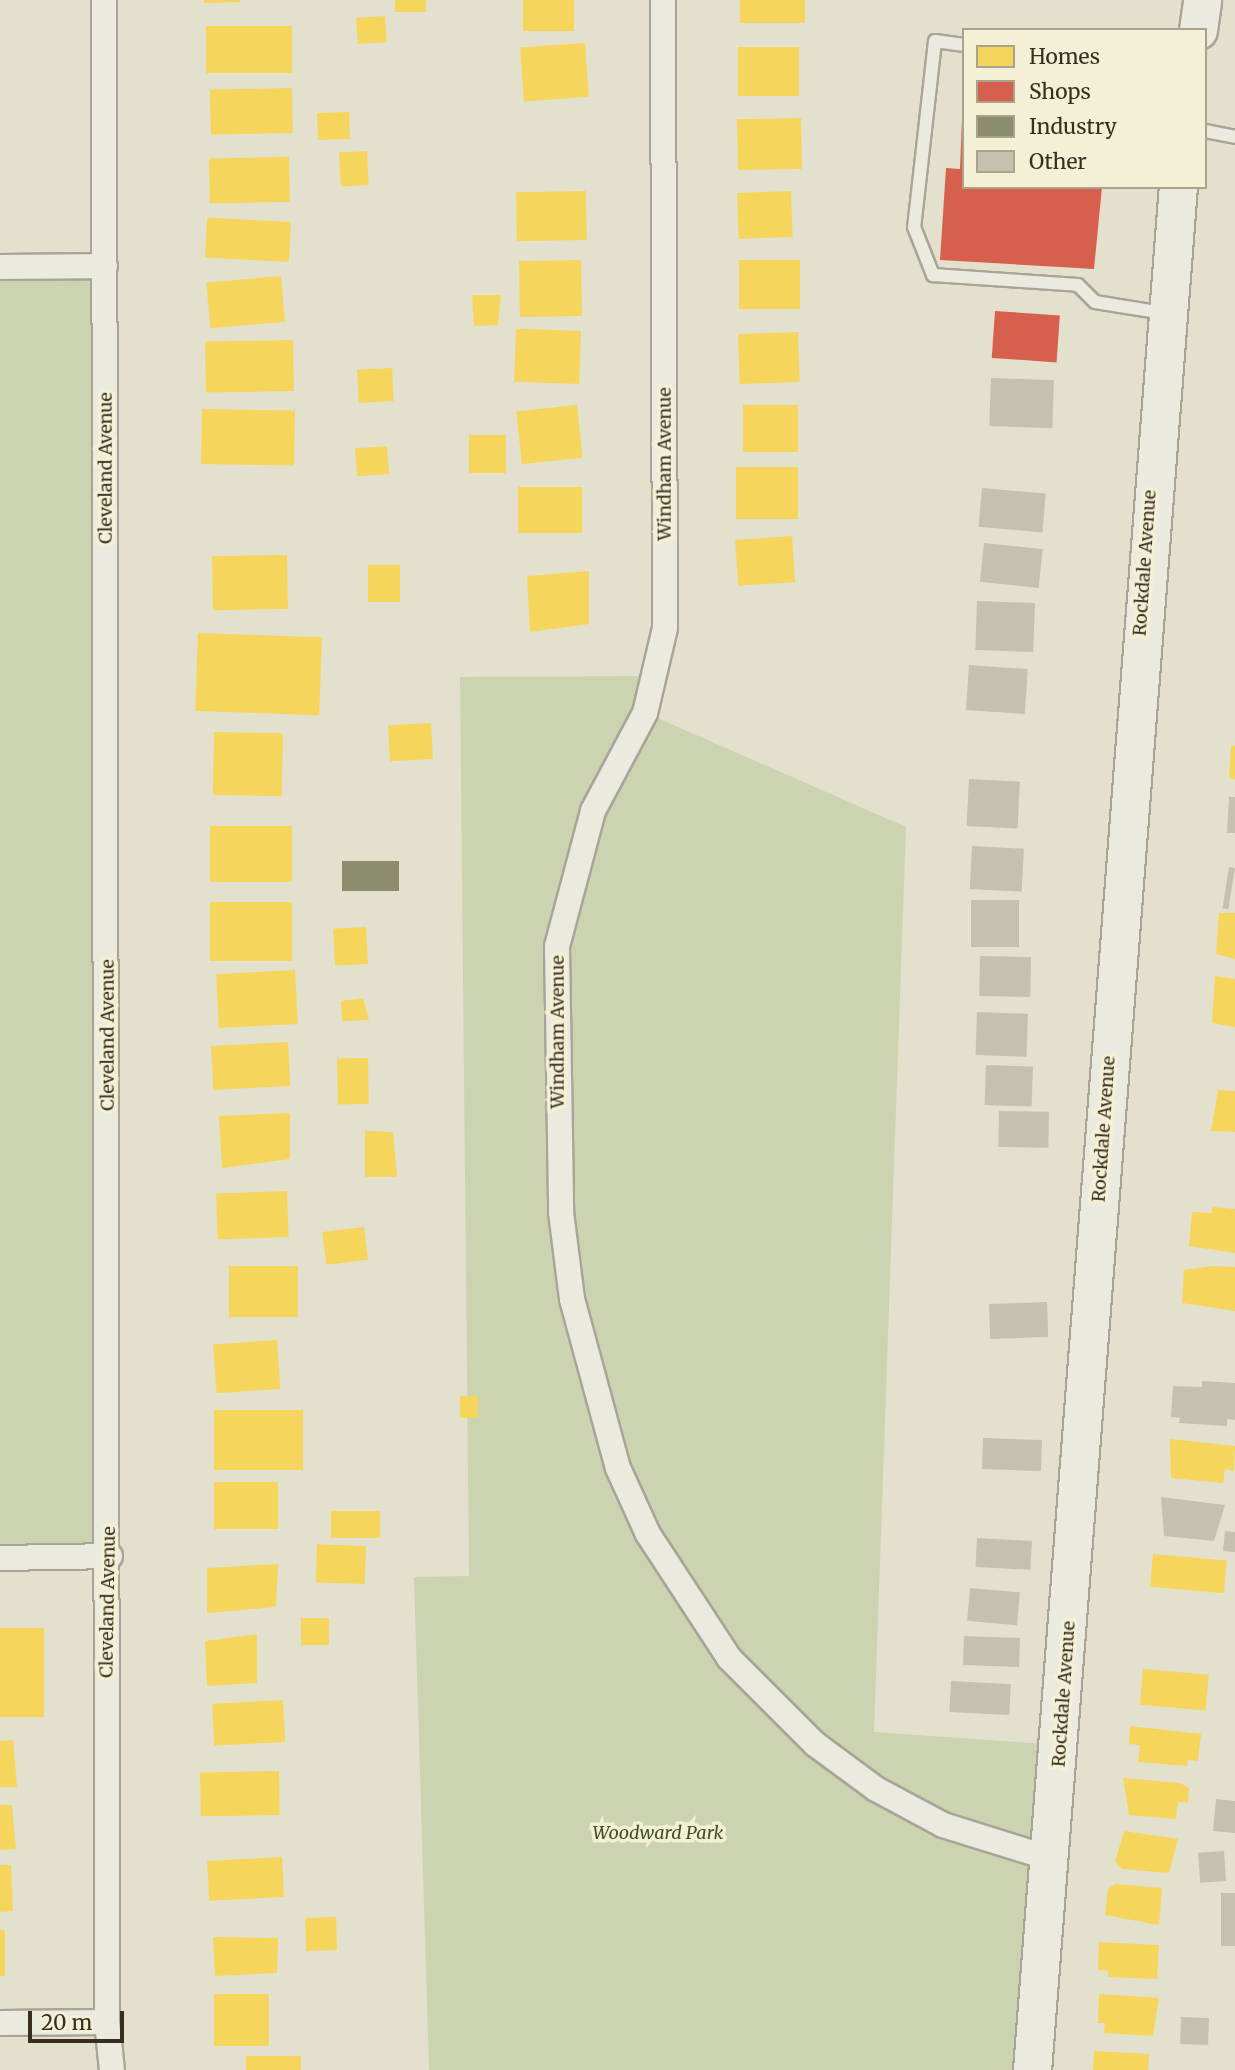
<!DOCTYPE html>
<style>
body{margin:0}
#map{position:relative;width:1235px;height:2070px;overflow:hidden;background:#e3e1ce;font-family:Merriweather,serif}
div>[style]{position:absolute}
.green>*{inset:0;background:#ccd3b1;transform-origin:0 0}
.homes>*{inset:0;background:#f6d55c;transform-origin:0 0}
.shops>*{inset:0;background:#d6604d;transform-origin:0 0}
.industry>*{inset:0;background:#8c8c6e;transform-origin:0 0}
.building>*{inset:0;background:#c6c0af;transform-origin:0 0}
.roads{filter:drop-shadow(2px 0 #a8a597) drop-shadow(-2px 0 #a8a597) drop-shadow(0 2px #a8a597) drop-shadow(0 -2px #a8a597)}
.lane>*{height:12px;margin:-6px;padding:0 6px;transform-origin:6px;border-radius:6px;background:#ebeadf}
.street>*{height:24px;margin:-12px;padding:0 12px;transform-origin:12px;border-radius:12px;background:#ebeadf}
.secondary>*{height:37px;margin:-18.5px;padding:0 18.5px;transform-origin:18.5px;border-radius:18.5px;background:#ebeadf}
span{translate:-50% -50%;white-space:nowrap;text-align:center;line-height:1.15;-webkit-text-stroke:7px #f3f0d5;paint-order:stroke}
.street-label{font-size:18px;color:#362f20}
.park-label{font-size:18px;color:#3e5028;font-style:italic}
.legend{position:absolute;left:962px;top:28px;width:245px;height:161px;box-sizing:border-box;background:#f3f0d5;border:2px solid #a7a38d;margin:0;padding:9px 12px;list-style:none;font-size:21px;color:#362f20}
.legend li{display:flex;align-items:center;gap:14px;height:35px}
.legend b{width:35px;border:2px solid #a7a38d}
.scale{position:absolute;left:28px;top:2011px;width:96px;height:32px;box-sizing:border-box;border:4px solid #362f20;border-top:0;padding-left:9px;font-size:21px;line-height:24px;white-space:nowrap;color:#362f20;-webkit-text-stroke:5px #f3f0d5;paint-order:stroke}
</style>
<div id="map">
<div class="green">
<i style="left:105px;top:266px;width:1290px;height:105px;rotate:90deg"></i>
<i style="clip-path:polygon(657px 676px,646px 713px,906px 827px,874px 1732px,1060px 1745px,1032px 2070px,429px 2070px,414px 1577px,469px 1576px,460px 677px)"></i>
</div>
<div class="homes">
<i style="clip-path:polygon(204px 0,240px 0,240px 2px,204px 3px)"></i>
<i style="left:395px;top:0;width:31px;height:12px"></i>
<i style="left:523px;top:0;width:51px;height:31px"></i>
<i style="left:740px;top:0;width:65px;height:23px"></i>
<i style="left:385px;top:16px;width:26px;height:29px;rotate:86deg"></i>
<i style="left:206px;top:26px;width:86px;height:47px"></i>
<i style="left:585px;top:43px;width:54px;height:65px;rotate:86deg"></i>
<i style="left:738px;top:47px;width:61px;height:49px"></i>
<i style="left:292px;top:88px;width:45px;height:82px;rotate:89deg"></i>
<i style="left:349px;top:112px;width:27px;height:32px;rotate:88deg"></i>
<i style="left:801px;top:118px;width:51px;height:64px;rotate:89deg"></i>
<i style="left:367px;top:151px;width:34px;height:28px;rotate:87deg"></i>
<i style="left:289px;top:157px;width:45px;height:80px;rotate:89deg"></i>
<i style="left:586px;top:191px;width:49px;height:70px;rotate:89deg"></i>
<i style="left:791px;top:191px;width:46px;height:54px;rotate:88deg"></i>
<i style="left:291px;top:222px;width:40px;height:84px;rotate:93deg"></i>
<i style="left:581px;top:260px;width:56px;height:62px;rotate:89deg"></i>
<i style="left:739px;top:260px;width:61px;height:49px"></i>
<i style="left:281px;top:276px;width:46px;height:75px;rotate:85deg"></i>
<i style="clip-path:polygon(472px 295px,501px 295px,498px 325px,474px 326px)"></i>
<i style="left:581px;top:331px;width:53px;height:65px;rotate:92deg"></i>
<i style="left:798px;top:332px;width:50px;height:60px;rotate:88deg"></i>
<i style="left:293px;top:340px;width:51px;height:88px;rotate:89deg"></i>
<i style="left:392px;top:368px;width:33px;height:35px;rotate:87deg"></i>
<i style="left:577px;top:405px;width:53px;height:61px;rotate:84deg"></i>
<i style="left:798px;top:405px;width:47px;height:55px;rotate:90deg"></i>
<i style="left:202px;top:409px;width:93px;height:55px;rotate:1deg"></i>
<i style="left:506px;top:435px;width:38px;height:37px;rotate:90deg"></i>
<i style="left:387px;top:446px;width:28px;height:32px;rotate:86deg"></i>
<i style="left:736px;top:467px;width:62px;height:52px"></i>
<i style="left:582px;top:487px;width:46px;height:64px;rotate:90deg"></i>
<i style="left:792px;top:536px;width:46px;height:57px;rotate:86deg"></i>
<i style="left:287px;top:555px;width:54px;height:75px;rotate:89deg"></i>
<i style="left:368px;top:565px;width:32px;height:37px"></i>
<i style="clip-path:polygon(589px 571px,589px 624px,530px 632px,527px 576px)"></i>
<i style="left:198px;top:633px;width:124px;height:78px;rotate:2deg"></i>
<i style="left:431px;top:723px;width:36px;height:43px;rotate:87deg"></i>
<i style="left:214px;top:732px;width:69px;height:63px;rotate:1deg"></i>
<i style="clip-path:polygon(1231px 745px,1235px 746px,1235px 779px,1229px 779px)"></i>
<i style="left:210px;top:826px;width:82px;height:56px"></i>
<i style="left:210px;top:902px;width:82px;height:59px"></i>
<i style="clip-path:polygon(1219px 913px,1235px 913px,1235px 959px,1216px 954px)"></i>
<i style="left:366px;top:927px;width:37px;height:33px;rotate:87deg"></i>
<i style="left:295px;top:970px;width:54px;height:79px;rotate:87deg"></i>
<i style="clip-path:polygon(1215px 976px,1235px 979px,1235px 1027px,1212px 1023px)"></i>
<i style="clip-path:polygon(363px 998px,369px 1020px,342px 1021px,341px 1001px)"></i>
<i style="left:288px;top:1042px;width:44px;height:77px;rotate:87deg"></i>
<i style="left:368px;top:1058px;width:46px;height:31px;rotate:89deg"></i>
<i style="clip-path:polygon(1218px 1090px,1235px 1091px,1235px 1132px,1211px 1131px)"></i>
<i style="clip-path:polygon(290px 1113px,290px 1159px,222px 1168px,219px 1116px)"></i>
<i style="clip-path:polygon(365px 1131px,393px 1132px,397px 1177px,365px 1177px)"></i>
<i style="left:287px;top:1191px;width:46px;height:71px;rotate:88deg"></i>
<i style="clip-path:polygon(1212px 1207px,1235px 1209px,1235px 1253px,1189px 1246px,1192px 1212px,1212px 1213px)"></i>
<i style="left:364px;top:1227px;width:33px;height:42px;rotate:83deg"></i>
<i style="left:298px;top:1266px;width:51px;height:69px;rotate:90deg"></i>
<i style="clip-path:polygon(1212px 1266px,1235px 1267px,1235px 1311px,1182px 1303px,1184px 1270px)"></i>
<i style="left:277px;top:1340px;width:49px;height:64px;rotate:86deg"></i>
<i style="left:460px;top:1396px;width:18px;height:22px"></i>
<i style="left:214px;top:1410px;width:89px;height:60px"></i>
<i style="clip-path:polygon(1170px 1439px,1235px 1446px,1234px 1471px,1225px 1469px,1223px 1483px,1171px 1478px)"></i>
<i style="left:278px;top:1482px;width:47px;height:64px;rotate:90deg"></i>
<i style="left:331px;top:1511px;width:49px;height:27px"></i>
<i style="left:366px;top:1546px;width:38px;height:49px;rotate:92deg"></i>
<i style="left:1153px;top:1554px;width:74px;height:33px;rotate:5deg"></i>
<i style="clip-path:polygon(278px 1564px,276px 1607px,207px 1613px,207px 1568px)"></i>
<i style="left:301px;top:1618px;width:28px;height:27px"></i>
<i style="left:0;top:1628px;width:44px;height:89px"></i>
<i style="clip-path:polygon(257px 1634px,257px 1683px,207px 1686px,205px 1641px)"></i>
<i style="left:1143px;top:1669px;width:66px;height:36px;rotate:5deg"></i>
<i style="left:283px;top:1700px;width:42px;height:71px;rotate:87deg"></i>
<i style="clip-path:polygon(1130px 1726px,1201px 1734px,1198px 1761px,1188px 1760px,1187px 1766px,1138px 1762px,1140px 1745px,1129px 1744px)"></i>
<i style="clip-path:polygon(13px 1740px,17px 1787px,0 1787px,0 1741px)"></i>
<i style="left:279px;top:1771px;width:44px;height:79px;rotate:89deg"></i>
<i style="clip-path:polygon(1123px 1778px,1180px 1783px,1189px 1788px,1188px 1803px,1178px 1802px,1176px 1819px,1129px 1815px)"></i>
<i style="clip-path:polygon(0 1805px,12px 1805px,16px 1849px,0 1850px)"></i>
<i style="clip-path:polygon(1124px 1831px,1178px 1839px,1169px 1873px,1122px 1869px,1115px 1862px)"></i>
<i style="left:282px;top:1857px;width:40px;height:75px;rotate:87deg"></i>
<i style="clip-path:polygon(0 1865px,11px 1865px,13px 1911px,0 1912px)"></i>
<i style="clip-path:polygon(1115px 1884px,1162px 1888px,1159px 1925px,1105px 1915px,1108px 1889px)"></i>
<i style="left:336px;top:1917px;width:33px;height:31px;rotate:88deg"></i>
<i style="left:0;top:1930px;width:5px;height:46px"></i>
<i style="clip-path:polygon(213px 1937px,278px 1938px,277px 1973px,215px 1976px)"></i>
<i style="clip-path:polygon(1099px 1942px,1159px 1945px,1157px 1979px,1108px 1977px,1108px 1971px,1098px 1970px)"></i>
<i style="left:214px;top:1994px;width:55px;height:52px"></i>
<i style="clip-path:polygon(1099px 1994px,1159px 1998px,1153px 2036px,1104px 2033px,1105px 2023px,1098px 2023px)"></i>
<i style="clip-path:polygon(1094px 2051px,1149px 2054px,1148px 2070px,1093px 2070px)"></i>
<i style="left:301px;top:2056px;width:14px;height:55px;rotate:90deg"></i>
</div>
<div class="shops">
<i style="clip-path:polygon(962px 119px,964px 187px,1102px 187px,1094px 269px,940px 260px,946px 168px,960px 169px)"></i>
<i style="left:995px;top:311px;width:65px;height:47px;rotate:4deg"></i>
</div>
<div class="industry">
<i style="left:342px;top:861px;width:57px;height:30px"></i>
</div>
<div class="building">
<i style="left:991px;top:378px;width:63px;height:48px;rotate:2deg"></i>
<i style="left:982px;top:488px;width:64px;height:39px;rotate:5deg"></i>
<i style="left:984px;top:543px;width:59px;height:39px;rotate:6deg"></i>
<i style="left:977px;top:601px;width:58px;height:49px;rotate:2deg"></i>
<i style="left:969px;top:665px;width:59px;height:45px;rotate:4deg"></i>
<i style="left:969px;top:779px;width:51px;height:47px;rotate:3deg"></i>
<i style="clip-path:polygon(1229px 797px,1235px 797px,1235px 833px,1227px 833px)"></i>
<i style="left:972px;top:846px;width:52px;height:43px;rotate:3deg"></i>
<i style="left:1229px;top:867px;width:6px;height:42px;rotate:9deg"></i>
<i style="left:971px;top:900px;width:48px;height:47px"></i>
<i style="left:980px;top:956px;width:51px;height:40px;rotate:1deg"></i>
<i style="left:977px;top:1012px;width:51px;height:43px;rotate:2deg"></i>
<i style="left:986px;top:1065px;width:47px;height:40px;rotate:2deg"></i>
<i style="left:999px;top:1111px;width:50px;height:36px;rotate:1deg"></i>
<i style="left:1047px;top:1302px;width:35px;height:58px;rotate:88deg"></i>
<i style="clip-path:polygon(1202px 1381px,1235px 1383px,1235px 1420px,1227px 1419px,1227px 1426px,1179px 1423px,1180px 1418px,1171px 1417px,1173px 1386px,1202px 1387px)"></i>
<i style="left:983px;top:1438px;width:59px;height:31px;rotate:2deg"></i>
<i style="clip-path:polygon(1161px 1497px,1225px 1505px,1214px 1541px,1164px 1536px)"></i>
<i style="clip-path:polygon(1225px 1531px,1235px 1532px,1235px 1552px,1223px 1551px)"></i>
<i style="left:977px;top:1538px;width:55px;height:29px;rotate:3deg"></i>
<i style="left:970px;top:1588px;width:50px;height:33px;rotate:5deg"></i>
<i style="left:964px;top:1636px;width:56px;height:29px;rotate:2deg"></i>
<i style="left:951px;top:1681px;width:60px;height:31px;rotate:3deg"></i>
<i style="clip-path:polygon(1216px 1799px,1235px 1801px,1235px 1833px,1213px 1831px)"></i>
<i style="left:1224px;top:1851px;width:30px;height:26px;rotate:86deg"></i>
<i style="left:1221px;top:1893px;width:14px;height:53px"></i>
<i style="left:1181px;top:2017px;width:28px;height:27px;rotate:2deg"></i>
</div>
<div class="roads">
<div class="lane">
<i style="left:964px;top:45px;width:29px;rotate:-172deg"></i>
<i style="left:935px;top:41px;width:187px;rotate:96.4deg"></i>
<i style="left:914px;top:227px;width:52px;rotate:68.4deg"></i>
<i style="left:933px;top:275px;width:145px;rotate:3.9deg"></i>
<i style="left:1078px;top:285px;width:24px;rotate:45deg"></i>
<i style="left:1095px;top:302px;width:70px;rotate:9.1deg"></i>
<i style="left:1205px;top:131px;width:31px;rotate:11deg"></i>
</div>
<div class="street">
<i style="left:104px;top:0;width:2022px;rotate:89.91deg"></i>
<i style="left:107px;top:2022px;width:48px;rotate:84.1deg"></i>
<i style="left:663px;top:0;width:628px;rotate:89.82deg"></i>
<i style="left:665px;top:628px;width:87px;rotate:103.2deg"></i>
<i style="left:645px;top:713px;width:111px;rotate:118deg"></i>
<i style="left:593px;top:811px;width:140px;rotate:104.9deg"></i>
<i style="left:557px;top:946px;width:266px;rotate:89.1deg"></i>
<i style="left:561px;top:1212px;width:88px;rotate:82.8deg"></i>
<i style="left:572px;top:1299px;width:175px;rotate:74.8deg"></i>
<i style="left:618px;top:1468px;width:72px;rotate:65.6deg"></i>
<i style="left:648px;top:1534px;width:148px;rotate:56.8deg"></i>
<i style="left:729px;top:1658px;width:122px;rotate:45deg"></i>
<i style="left:815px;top:1744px;width:76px;rotate:36.4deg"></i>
<i style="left:876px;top:1789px;width:76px;rotate:28.2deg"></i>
<i style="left:943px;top:1825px;width:114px;rotate:17.3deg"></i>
<i style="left:0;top:267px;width:105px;rotate:-0.5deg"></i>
<i style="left:0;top:1558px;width:110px;rotate:-1deg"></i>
<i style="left:0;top:2023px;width:107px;rotate:-0.5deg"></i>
</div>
<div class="secondary">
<i style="left:1198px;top:30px;width:30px;rotate:-82deg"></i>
<i style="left:1032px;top:2070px;width:1889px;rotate:-85.57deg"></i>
</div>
</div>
<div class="street-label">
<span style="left:665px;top:464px;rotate:-90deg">Windham Avenue</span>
<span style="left:106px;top:468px;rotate:-90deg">Cleveland Avenue</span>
<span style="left:1145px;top:563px;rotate:-86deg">Rockdale Avenue</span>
<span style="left:558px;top:1032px;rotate:-90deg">Windham Avenue</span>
<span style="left:108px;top:1035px;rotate:-90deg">Cleveland Avenue</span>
<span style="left:1104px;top:1129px;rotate:-86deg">Rockdale Avenue</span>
<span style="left:108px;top:1602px;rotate:-89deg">Cleveland Avenue</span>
<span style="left:1064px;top:1694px;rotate:-86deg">Rockdale Avenue</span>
</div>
<div class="park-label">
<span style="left:658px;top:1833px">Woodward Park</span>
</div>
<ul class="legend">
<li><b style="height:19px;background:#f6d55c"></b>Homes</li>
<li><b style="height:19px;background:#d6604d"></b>Shops</li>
<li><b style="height:19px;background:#8c8c6e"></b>Industry</li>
<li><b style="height:19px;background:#c6c0af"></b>Other</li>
</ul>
<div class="scale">20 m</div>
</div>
